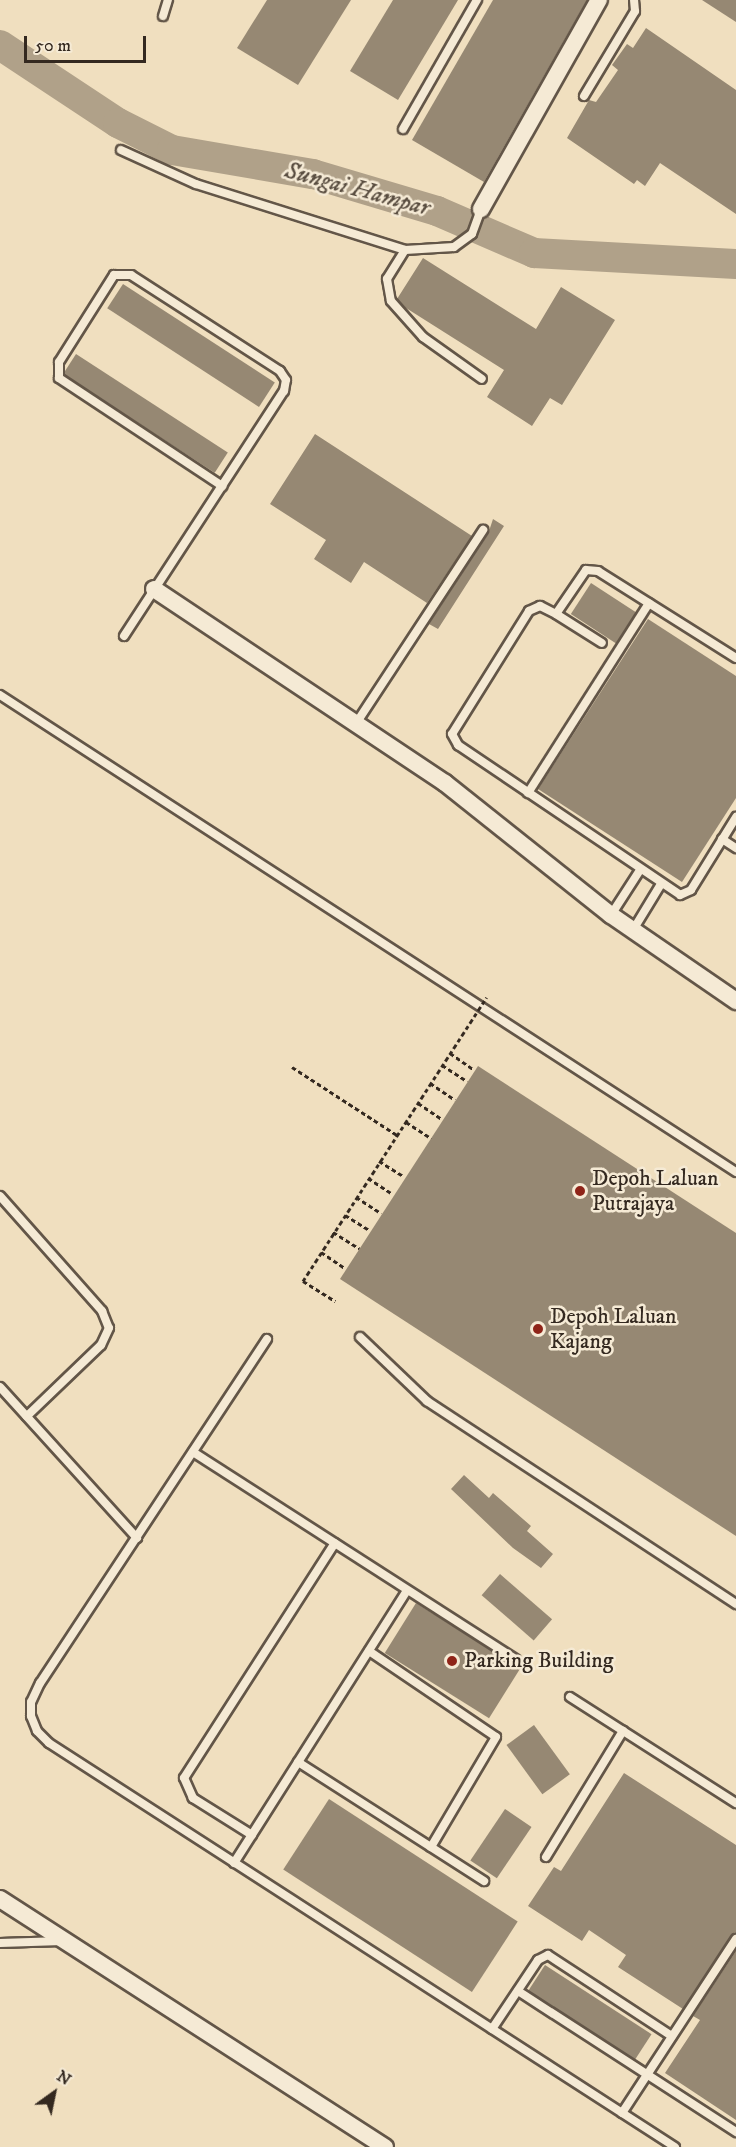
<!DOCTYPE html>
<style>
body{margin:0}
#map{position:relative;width:736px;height:2147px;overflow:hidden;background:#f0dfbf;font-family:"IM FELL DW Pica",serif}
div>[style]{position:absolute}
.river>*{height:30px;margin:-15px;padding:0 15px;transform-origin:15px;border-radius:15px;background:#b0a189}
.building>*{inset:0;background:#968873;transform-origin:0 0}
.path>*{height:3px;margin-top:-1.5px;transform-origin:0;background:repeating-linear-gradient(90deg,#342920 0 4.5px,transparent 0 7.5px)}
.roads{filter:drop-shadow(2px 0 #635648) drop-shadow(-2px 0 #635648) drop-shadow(0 2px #635648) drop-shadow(0 -2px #635648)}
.lane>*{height:8px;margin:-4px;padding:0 4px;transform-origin:4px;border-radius:4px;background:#f5ead5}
.street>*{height:16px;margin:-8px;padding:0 8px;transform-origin:8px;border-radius:8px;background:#f5ead5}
.path-bridge>*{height:3px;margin-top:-1.5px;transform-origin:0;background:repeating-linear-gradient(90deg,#342920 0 4.5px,transparent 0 7.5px)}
.dots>*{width:16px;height:16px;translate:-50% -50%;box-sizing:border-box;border:3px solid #f5ead5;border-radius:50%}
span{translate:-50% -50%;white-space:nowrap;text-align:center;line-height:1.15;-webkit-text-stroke:5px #f5ead5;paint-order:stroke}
.poi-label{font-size:22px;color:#342920}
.left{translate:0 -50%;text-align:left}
.water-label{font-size:24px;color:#594d40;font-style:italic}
.north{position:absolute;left:24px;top:2063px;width:60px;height:60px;-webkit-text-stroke:4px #f5ead5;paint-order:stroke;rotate:33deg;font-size:16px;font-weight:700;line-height:24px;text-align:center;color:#342920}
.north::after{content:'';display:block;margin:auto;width:21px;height:27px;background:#342920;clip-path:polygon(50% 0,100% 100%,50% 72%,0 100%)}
.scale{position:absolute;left:24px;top:36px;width:122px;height:27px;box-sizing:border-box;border:3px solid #342920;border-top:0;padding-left:8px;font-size:18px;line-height:21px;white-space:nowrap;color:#342920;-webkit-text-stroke:4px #f5ead5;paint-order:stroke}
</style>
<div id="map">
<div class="river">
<i style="left:0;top:45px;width:141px;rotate:33.5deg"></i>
<i style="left:118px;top:123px;width:60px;rotate:26.6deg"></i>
<i style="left:172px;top:150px;width:143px;rotate:9.7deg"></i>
<i style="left:313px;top:174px;width:129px;rotate:16.6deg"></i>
<i style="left:437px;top:211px;width:106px;rotate:23.4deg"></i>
<i style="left:534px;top:253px;width:202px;rotate:3.1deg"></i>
</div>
<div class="building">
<i style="clip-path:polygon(267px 0,351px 0,298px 85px,237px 48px)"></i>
<i style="clip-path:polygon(393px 0,458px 0,398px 100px,350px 71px)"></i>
<i style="clip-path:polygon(493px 0,587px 0,484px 182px,412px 140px)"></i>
<i style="clip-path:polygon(702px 0,736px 0,736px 22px)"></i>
<i style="clip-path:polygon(646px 28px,736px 90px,736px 214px,660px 163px,645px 186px,637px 180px,634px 184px,567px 138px,589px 100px,596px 102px,618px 70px,612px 65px,627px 44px,633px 48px)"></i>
<i style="clip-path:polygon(423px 258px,536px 329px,561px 287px,615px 320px,562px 405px,550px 398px,532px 426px,487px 397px,504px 370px,406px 308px,397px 299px)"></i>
<i style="left:123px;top:284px;width:181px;height:29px;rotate:33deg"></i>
<i style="left:76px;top:354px;width:181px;height:24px;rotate:33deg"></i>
<i style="clip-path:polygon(315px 434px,472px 536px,427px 603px,364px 562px,351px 583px,314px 559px,326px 540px,270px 504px)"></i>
<i style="clip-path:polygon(493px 519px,504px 526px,438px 629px,429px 624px,488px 534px)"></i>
<i style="left:591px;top:583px;width:54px;height:37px;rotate:33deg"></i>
<i style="clip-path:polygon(648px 619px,736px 676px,736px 798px,682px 882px,538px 789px)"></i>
<i style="clip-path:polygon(478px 1066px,736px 1233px,736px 1536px,340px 1279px)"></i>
<i style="clip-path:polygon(464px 1475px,489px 1498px,493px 1493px,531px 1526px,527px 1531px,553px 1554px,541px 1568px,513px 1548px,451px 1489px)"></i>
<i style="left:500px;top:1574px;width:69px;height:28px;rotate:41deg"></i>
<i style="left:416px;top:1603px;width:123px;height:59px;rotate:32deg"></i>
<i style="left:534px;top:1725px;width:61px;height:34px;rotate:54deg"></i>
<i style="clip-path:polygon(624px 1773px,736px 1845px,736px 1933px,683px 2009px,618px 1967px,626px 1955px,589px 1930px,582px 1941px,528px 1906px,554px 1867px,561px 1871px)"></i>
<i style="left:329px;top:1799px;width:225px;height:84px;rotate:33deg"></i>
<i style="left:505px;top:1809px;width:32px;height:62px;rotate:34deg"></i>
<i style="clip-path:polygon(736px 1951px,736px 2120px,665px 2073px,700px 2020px,693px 2016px)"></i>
<i style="left:545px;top:1965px;width:127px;height:31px;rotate:33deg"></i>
</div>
<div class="path">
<i style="left:450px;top:1053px;width:29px;rotate:35deg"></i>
<i style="left:442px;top:1065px;width:30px;rotate:33deg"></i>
<i style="left:292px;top:1067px;width:125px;rotate:32.9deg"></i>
<i style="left:430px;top:1083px;width:30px;rotate:34deg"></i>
<i style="left:418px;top:1103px;width:29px;rotate:34deg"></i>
<i style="left:406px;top:1122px;width:30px;rotate:33deg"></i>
<i style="left:379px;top:1161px;width:28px;rotate:32deg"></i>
<i style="left:368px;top:1178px;width:27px;rotate:33deg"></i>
<i style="left:356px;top:1197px;width:30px;rotate:33deg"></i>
<i style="left:345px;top:1215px;width:28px;rotate:32deg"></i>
<i style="left:333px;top:1232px;width:31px;rotate:32deg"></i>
<i style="left:321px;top:1252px;width:29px;rotate:34deg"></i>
<i style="left:303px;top:1281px;width:38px;rotate:32deg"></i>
</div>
<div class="roads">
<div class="lane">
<i style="left:163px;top:16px;width:17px;rotate:-73deg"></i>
<i style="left:584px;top:96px;width:99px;rotate:-59deg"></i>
<i style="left:635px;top:11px;width:11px;rotate:-95deg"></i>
<i style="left:403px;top:129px;width:149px;rotate:-60.2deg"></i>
<i style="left:121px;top:150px;width:82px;rotate:24.4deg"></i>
<i style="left:196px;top:184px;width:219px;rotate:17.5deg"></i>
<i style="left:405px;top:250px;width:49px;rotate:-3.5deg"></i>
<i style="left:454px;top:247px;width:22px;rotate:-36deg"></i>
<i style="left:472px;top:234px;width:27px;rotate:-70deg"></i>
<i style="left:405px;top:250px;width:34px;rotate:122deg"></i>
<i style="left:387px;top:279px;width:22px;rotate:80deg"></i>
<i style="left:391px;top:301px;width:48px;rotate:48.4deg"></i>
<i style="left:423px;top:337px;width:72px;rotate:35.4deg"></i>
<i style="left:556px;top:614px;width:54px;rotate:32.2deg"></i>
<i style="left:124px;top:636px;width:293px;rotate:-56.9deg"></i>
<i style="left:284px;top:391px;width:11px;rotate:-80deg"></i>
<i style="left:286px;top:380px;width:11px;rotate:-124deg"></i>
<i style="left:280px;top:371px;width:177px;rotate:-147.2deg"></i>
<i style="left:131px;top:275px;width:17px;rotate:180deg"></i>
<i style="left:114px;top:275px;width:103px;rotate:122.3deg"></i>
<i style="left:59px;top:362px;width:16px;rotate:90deg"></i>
<i style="left:59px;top:378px;width:196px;rotate:33.5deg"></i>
<i style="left:736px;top:658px;width:163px;rotate:-147.8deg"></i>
<i style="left:598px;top:571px;width:12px;rotate:-175deg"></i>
<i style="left:586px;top:570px;width:53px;rotate:124.3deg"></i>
<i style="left:556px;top:614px;width:18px;rotate:-153deg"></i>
<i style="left:540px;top:606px;width:12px;rotate:156deg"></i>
<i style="left:529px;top:611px;width:145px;rotate:122deg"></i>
<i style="left:452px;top:734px;width:13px;rotate:61deg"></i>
<i style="left:458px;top:745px;width:268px;rotate:34deg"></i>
<i style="left:680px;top:895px;width:12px;rotate:-24deg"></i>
<i style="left:691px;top:890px;width:86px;rotate:-58.3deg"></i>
<i style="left:0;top:695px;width:877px;rotate:32.95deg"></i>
<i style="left:357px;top:722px;width:230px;rotate:-56.7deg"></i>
<i style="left:528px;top:793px;width:225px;rotate:-57.5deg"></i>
<i style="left:722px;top:839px;width:17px;rotate:33deg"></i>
<i style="left:611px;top:915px;width:54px;rotate:-57.2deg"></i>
<i style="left:633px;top:930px;width:54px;rotate:-58.7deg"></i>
<i style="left:0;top:1196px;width:154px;rotate:48.4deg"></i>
<i style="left:102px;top:1311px;width:18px;rotate:68deg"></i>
<i style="left:109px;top:1328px;width:19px;rotate:115deg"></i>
<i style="left:101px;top:1345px;width:103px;rotate:136.2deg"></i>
<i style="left:360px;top:1337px;width:93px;rotate:43.7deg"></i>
<i style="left:427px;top:1401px;width:370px;rotate:33.3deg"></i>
<i style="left:267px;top:1339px;width:412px;rotate:123.4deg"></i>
<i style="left:40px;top:1683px;width:21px;rotate:115deg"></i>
<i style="left:31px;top:1702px;width:14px;rotate:90deg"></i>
<i style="left:31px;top:1716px;width:16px;rotate:68deg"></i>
<i style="left:37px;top:1731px;width:17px;rotate:45deg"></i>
<i style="left:49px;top:1743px;width:745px;rotate:32.84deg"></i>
<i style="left:0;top:1387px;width:204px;rotate:47.8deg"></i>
<i style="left:193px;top:1452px;width:383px;rotate:32.7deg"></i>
<i style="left:369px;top:1651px;width:153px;rotate:34.1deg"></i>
<i style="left:496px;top:1737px;width:128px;rotate:120.6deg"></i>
<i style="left:570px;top:1697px;width:197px;rotate:32.6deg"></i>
<i style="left:298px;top:1762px;width:221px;rotate:32.6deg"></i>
<i style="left:252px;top:1835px;width:70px;rotate:-147.9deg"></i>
<i style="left:193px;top:1798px;width:22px;rotate:-114deg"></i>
<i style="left:184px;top:1778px;width:279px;rotate:-57.3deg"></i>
<i style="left:546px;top:1857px;width:148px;rotate:-58.6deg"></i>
<i style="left:234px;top:1863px;width:323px;rotate:-57.6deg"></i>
<i style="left:0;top:1943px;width:62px;rotate:-1.8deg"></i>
<i style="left:518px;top:1991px;width:260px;rotate:32.9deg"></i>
<i style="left:492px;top:2029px;width:83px;rotate:-56.3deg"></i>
<i style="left:538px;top:1960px;width:11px;rotate:-27deg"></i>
<i style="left:548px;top:1955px;width:148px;rotate:33.2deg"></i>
<i style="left:622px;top:2113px;width:208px;rotate:-56.8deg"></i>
</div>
<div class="street">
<i style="left:481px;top:209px;width:240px;rotate:-60.6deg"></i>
<i style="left:154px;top:589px;width:350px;rotate:33.7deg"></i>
<i style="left:445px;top:783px;width:212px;rotate:38.5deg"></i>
<i style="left:611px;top:915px;width:152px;rotate:34.5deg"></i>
<i style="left:0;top:1899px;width:458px;rotate:32.8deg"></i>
</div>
</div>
<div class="path-bridge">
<i style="left:303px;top:1281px;width:338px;rotate:-57.1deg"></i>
</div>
<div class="dots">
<i style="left:580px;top:1191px;background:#8f2418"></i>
<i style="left:538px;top:1329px;background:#8f2418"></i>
<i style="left:452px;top:1661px;background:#8f2418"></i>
</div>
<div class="poi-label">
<span class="left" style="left:592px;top:1191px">Depoh Laluan<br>Putrajaya</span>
<span class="left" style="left:550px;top:1329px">Depoh Laluan<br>Kajang</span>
<span class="left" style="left:464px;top:1661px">Parking Building</span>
</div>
<div class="water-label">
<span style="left:357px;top:190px;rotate:15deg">Sungai Hampar</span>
</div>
<div class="north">N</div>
<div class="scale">50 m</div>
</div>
